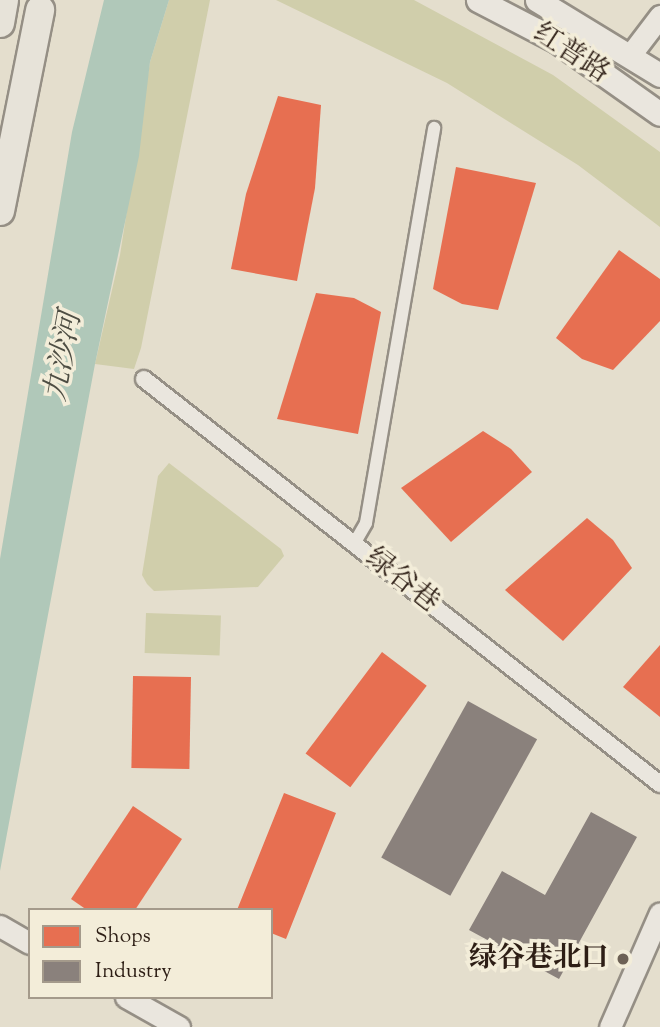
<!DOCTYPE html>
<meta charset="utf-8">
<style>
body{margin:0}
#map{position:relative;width:660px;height:1027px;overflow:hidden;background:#e4decd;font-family:"Sorts Mill Goudy","Noto Serif SC",serif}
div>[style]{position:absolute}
.green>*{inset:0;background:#d0ceab;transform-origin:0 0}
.water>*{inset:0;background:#b0c8b9}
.shops>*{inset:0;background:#e76f51;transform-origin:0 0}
.industry>*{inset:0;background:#8a817c;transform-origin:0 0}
.roads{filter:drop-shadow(2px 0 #958f85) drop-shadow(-2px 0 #958f85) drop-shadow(0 2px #958f85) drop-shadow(0 -2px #958f85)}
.pedestrian>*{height:12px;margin:-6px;padding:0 6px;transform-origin:6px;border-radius:6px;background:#eae6de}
.minor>*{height:16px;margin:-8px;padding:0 8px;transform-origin:8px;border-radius:8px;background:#eae6de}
.tertiary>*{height:21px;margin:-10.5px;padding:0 10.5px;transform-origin:10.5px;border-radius:10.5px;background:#eae6de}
.secondary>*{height:23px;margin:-11.5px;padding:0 11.5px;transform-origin:11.5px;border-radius:11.5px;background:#eae6de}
.trunk>*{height:28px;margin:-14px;padding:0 14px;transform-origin:14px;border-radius:14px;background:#e7e3d9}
.dots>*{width:19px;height:19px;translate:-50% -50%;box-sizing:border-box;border:4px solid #f3edd9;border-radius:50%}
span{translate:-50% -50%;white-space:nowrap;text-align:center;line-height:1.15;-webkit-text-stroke:7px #f3edd9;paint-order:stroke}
.street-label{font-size:28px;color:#2d1e15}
.poi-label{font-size:28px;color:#2d1e15;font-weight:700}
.right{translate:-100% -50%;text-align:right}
.water-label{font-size:30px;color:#4e4e44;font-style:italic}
.legend{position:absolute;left:28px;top:908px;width:245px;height:91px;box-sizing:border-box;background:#f3edd9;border:2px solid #a49a8b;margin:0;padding:9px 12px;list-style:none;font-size:21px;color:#2d1e15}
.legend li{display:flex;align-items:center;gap:14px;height:35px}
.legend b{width:35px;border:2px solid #a49a8b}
</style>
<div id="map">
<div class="green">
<i style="clip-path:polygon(169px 0,210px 0,141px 348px,134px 369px,95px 364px,120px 255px,150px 62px)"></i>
<i style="clip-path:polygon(276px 0,414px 0,553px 75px,660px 152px,660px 227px,578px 165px,447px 83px)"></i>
<i style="clip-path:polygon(169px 463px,281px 549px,284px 556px,258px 587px,154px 591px,147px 584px,142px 575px,158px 476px)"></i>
<i style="left:146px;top:613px;width:75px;height:40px;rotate:2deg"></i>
</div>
<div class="water">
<i style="clip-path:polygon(104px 0,169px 0,150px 62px,139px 156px,95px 364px,0 871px,0 559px,72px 132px)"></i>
</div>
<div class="shops">
<i style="clip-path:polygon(278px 96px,321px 105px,315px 188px,297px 281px,231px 269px,246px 194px)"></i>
<i style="clip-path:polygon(456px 167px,536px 183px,498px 310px,462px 304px,433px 289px)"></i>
<i style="clip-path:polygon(619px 250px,660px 279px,660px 321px,613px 370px,582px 359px,556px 338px)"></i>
<i style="clip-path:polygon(316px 293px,354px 298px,381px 312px,358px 434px,277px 419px)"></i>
<i style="clip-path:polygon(483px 431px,511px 449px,532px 472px,451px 542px,401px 488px)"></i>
<i style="clip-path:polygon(587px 518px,613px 540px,632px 568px,563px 641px,505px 590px)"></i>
<i style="clip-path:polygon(660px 645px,660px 717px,623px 687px)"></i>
<i style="left:382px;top:652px;width:56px;height:127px;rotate:37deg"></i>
<i style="left:133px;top:676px;width:58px;height:92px;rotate:1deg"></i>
<i style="clip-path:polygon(284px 793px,336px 813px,286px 939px,271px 933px,271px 910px,237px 910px)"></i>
<i style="clip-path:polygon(133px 806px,182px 839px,135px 910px,87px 910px,71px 899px)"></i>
</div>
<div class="industry">
<i style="left:468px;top:701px;width:79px;height:179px;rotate:29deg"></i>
<i style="clip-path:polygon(591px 812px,637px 837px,559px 979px,469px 930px,502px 871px,545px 895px)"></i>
</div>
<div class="roads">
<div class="pedestrian">
<i style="left:354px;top:544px;width:24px;rotate:-60deg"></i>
<i style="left:366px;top:523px;width:401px;rotate:-80.2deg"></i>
</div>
<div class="minor">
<i style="left:144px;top:379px;width:656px;rotate:38.13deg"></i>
</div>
<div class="tertiary">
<i style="left:631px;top:54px;width:48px;rotate:-52.7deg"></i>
<i style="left:0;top:926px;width:34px;rotate:30deg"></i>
<i style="left:126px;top:997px;width:61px;rotate:29.5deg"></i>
<i style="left:610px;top:1027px;width:124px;rotate:-66.3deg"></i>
</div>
<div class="secondary">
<i style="left:478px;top:0;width:89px;rotate:27.4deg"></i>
<i style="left:557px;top:41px;width:126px;rotate:35.3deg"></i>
<i style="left:537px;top:0;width:144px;rotate:31.4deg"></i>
</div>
<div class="trunk">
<i style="left:0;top:23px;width:23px;rotate:-80deg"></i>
<i style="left:0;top:211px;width:205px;rotate:-78.7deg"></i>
</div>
</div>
<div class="dots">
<i style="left:623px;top:959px;background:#6d6155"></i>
</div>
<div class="street-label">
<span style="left:571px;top:54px;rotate:33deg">红普路</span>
<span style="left:402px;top:581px;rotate:38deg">绿谷巷</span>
</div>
<div class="poi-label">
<span class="right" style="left:609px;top:959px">绿谷巷北口</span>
</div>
<div class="water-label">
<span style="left:65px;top:357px;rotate:-80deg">九沙河</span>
</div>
<ul class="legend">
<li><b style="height:19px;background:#e76f51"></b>Shops</li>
<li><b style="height:19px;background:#8a817c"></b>Industry</li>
</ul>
</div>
